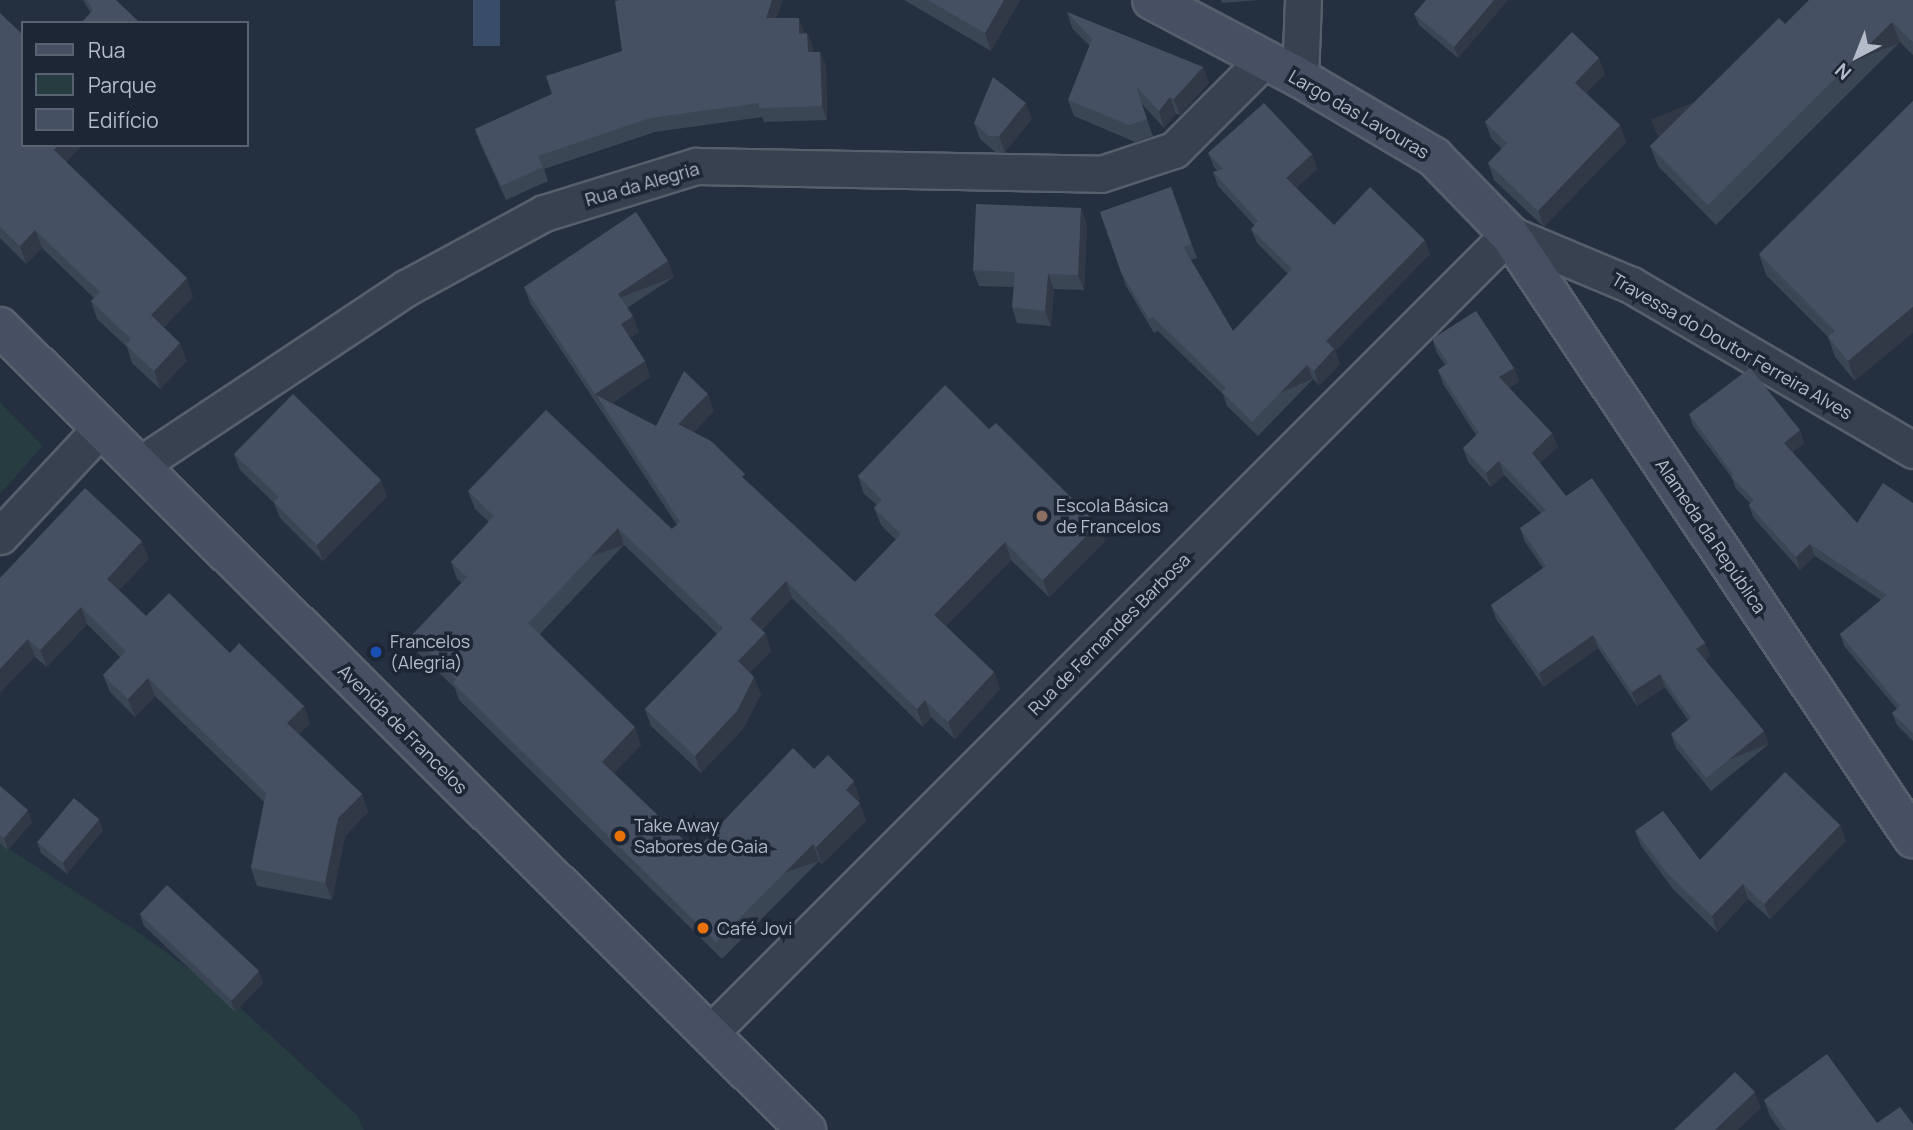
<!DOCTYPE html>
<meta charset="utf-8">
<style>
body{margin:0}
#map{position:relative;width:1913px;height:1130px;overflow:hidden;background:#242f3f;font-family:Manrope,sans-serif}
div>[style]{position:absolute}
.green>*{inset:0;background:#263c40}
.water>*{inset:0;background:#394c68;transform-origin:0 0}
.roads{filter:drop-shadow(2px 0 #565f6c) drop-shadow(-2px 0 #565f6c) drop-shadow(0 2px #565f6c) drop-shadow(0 -2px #565f6c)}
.street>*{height:35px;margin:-17.5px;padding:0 17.5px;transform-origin:17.5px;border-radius:17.5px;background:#38414f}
.secondary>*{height:38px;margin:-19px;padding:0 19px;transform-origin:19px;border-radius:19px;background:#465062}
.wall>*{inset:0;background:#3b4655}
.shaded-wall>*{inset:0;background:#303945;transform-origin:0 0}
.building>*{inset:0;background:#455163;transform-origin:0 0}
.dots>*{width:19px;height:19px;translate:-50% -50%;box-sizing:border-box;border:4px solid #1d2634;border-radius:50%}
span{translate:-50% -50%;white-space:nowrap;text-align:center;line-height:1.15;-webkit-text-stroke:7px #1d2634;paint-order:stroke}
.street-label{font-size:18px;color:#b4bcc9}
.poi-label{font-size:18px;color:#b4bcc9}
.left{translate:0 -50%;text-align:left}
.legend{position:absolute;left:21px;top:21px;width:228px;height:126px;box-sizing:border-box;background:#1d2634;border:2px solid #596270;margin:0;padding:9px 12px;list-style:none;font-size:21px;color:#b4bcc9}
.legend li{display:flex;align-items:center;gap:14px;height:35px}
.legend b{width:35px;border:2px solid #596270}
.north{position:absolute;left:1822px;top:21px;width:70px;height:70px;-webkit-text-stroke:5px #1d2634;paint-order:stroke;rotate:222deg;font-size:19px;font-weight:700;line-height:28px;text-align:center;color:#b4bcc9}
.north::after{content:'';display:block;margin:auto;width:24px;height:32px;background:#b4bcc9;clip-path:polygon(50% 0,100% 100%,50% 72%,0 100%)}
</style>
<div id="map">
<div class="green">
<i style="clip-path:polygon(0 402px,43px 446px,0 494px)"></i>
<i style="clip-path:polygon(0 843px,141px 934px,233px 1001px,358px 1116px,364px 1130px,0 1130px)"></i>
</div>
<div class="water">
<i style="left:473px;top:0;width:27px;height:46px"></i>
</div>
<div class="roads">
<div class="street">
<i style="left:1300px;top:78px;width:78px;rotate:-87.8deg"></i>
<i style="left:138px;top:466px;width:322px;rotate:-33.6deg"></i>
<i style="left:406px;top:288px;width:157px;rotate:-28.5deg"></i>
<i style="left:544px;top:213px;width:159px;rotate:-17.2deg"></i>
<i style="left:696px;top:166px;width:405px;rotate:1.1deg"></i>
<i style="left:1101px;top:174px;width:77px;rotate:-18.2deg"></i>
<i style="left:1174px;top:150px;width:127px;rotate:-45deg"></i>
<i style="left:0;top:536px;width:148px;rotate:-46.9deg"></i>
<i style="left:709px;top:1034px;width:1131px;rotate:-45deg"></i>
<i style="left:1509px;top:234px;width:132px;rotate:22.7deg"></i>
<i style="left:1631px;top:285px;width:327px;rotate:30.3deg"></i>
</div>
<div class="secondary">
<i style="left:1152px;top:0;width:167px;rotate:27.8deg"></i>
<i style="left:1300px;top:78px;width:156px;rotate:30.5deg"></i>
<i style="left:1434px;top:157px;width:107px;rotate:45.8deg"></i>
<i style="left:1509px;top:234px;width:727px;rotate:56.22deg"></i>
<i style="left:0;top:327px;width:1138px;rotate:44.89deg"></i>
</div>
</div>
<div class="wall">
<i style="clip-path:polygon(83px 0,116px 0,139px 23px,81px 23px,91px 13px)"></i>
<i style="clip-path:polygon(619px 0,783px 0,776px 18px,804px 34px,807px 33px,813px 47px,813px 52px,820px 52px,826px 66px,827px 120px,764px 122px,762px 117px,655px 132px,544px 169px,548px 181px,506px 200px,480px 143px,475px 129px,552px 94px,622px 51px)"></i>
<i style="clip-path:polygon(904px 0,1020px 0,991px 51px)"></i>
<i style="clip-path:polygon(1221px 0,1261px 0,1222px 3px)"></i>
<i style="clip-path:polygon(1508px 0,1458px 58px,1419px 25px,1414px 14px)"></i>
<i style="clip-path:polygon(1913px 0,1913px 55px,1900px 42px,1716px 225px,1658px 166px,1650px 146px,1785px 24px)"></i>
<i style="clip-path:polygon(1067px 12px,1203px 67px,1209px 83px,1180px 115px,1176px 114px,1164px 128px,1141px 103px,1153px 136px,1135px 142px,1074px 116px,1068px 100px,1090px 46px,1072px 28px)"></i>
<i style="clip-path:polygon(0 13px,23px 145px,82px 145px,66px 162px,193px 297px,164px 327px,187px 361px,160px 389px,132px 363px,127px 347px,97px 319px,91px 301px,94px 298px,42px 248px,26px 264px,0 238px)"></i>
<i style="clip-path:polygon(1605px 74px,1586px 93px,1620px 125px,1626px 142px,1544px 227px,1494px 180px,1488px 163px,1502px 149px,1491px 138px,1485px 122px)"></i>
<i style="clip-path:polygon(1913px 101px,1855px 381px,1835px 357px,1828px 337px,1766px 275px,1759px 254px)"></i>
<i style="clip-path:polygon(1032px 119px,1005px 152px,995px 152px,980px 139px,974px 123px)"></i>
<i style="clip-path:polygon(1208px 153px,1312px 154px,1317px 169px,1296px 188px,1334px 225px,1430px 254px,1335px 351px,1340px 364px,1319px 385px,1313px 379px,1258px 436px,1227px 406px,1223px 394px,1158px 331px,1154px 333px,1126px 286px,1100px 212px,1171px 187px,1197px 258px,1191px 260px,1233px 331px,1288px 274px,1257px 243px,1251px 229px,1255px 226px,1218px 186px,1213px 172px,1217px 171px,1214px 167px)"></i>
<i style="clip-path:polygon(1087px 224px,1084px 290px,1054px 289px,1051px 326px,1017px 323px,1012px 307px,1014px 287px,979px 286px,973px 270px)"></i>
<i style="clip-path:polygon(668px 261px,674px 277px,627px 308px,639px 332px,630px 338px,645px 361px,650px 377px,612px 403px,656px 426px,714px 411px,694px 432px,855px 582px,896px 540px,881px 525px,874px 508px,877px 505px,864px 494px,858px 476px,989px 429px,1098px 524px,1105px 541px,1049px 597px,1011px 560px,946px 626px,994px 672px,1000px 689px,955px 739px,931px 717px,923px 727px,792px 598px,762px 630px,765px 633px,771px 651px,750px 672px,761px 694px,743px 729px,701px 773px,651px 726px,645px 709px,717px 634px,624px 545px,540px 634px,641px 745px,614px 773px,695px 851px,814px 769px,860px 799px,858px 801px,866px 821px,822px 864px,819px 861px,722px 959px,459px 700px,455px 688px,418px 653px,412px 635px,462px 583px,457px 579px,451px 562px,489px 522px,475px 509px,468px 491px,672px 529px,677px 525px,530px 303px,524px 287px)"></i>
<i style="clip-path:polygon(1432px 339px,1514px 368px,1519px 382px,1509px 388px,1552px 433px,1558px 447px,1540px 463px,1566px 496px,1705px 643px,1710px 656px,1705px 660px,1769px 744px,1711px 791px,1676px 748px,1671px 734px,1688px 720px,1665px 687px,1637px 706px,1598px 648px,1544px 687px,1496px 619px,1491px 605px,1543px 568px,1525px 542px,1520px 528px,1541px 513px,1504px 475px,1491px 487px,1468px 462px,1463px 448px,1476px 435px,1443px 384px,1438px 370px,1445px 365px,1437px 353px)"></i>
<i style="clip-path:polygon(1689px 414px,1800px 430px,1804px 443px,1792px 452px,1857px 523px,1913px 503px,1913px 741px,1897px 725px,1892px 713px,1897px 709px,1844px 646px,1840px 634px,1881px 600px,1815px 556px,1800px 570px,1753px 517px,1749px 505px,1751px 504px,1736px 489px,1732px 478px,1693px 426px)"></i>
<i style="clip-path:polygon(234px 454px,387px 496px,323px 561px,280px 518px,274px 503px,240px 470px)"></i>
<i style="clip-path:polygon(149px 559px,119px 590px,146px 616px,230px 653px,304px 706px,310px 724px,299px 734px,362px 794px,368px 812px,345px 836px,332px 900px,257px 886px,251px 868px,264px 802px,155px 696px,135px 717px,110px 692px,103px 675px,120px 657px,87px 624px,47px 667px,35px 657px,0 578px)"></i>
<i style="clip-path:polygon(0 786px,32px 822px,8px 850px,0 843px)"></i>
<i style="clip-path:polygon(1840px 825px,1846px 841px,1770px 919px,1748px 899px,1717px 932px,1673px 889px,1641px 846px,1635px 831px,1700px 860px)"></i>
<i style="clip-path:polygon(103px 830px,67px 874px,41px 853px,37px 842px)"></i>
<i style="clip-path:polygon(140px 915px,263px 983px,235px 1012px,144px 926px)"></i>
<i style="clip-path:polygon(1764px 1100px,1877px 1123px,1913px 1130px,1780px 1130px,1770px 1116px)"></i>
</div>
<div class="shaded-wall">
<i style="clip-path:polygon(772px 0,783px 0,771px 32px,766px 18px)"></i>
<i style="clip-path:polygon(1004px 0,1020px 0,991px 51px,985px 33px)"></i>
<i style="clip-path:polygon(1494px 0,1508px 0,1458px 58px,1454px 47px)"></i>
<i style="clip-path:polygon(799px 18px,804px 32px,804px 48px,799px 34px)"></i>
<i style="left:1892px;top:22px;width:22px;height:260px;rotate:68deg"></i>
<i style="clip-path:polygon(807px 33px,813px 47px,813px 66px,808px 52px)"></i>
<i style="clip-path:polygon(820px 52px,826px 66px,827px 120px,822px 106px)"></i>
<i style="clip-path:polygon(1599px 58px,1605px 74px,1581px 99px,1575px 83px)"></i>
<i style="clip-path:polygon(1203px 67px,1209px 83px,1180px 115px,1174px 99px)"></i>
<i style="clip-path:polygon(1170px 97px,1176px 114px,1164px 128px,1159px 111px)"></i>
<i style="clip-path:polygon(1026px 103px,1032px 119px,1005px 152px,999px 136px)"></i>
<i style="clip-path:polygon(1620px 125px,1626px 142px,1544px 227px,1538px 211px)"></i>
<i style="clip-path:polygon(58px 145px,82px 145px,61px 168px,54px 150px)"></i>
<i style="clip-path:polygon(1312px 154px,1317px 169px,1291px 192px,1286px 178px)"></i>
<i style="clip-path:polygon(1081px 208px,1087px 224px,1084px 290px,1078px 275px)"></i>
<i style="clip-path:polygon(35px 230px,42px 248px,26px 264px,20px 246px)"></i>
<i style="clip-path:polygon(1425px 240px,1430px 254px,1335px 351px,1340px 364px,1319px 385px,1314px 371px,1326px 341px)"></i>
<i style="left:668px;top:261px;width:17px;height:60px;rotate:69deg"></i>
<i style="clip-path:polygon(1048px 274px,1054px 289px,1051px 326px,1045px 311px)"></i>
<i style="clip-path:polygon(187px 278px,193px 297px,158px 334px,151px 315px)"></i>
<i style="clip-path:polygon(1913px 307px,1913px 333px,1855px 381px,1848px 361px)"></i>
<i style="clip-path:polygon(633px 316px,639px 332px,627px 340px,621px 324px)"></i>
<i style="clip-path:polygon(180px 343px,187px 361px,160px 389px,154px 371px)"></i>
<i style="clip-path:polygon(645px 361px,650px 377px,604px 408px,596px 395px,601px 410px,595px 394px)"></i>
<i style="left:1307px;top:365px;width:15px;height:79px;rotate:67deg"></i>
<i style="clip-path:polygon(1514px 368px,1519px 382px,1504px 391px,1499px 377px)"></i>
<i style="clip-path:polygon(708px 394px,714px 411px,685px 442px,678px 424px)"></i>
<i style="clip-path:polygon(1800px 430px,1804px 443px,1788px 455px,1784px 443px)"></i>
<i style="clip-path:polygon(1552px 433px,1558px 447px,1537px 466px,1532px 453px)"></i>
<i style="clip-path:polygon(1499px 461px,1504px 475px,1491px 487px,1486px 473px)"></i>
<i style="clip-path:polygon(381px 480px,387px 496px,323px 561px,317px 545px)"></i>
<i style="clip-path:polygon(1098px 524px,1105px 541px,1049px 597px,1043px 580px)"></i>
<i style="left:618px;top:528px;width:18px;height:131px;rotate:71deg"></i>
<i style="clip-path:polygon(142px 541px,149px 559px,114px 596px,107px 579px)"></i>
<i style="clip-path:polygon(1005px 542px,1011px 560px,940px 632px,934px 615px)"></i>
<i style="clip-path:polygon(1810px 544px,1815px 556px,1800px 570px,1796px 557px)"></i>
<i style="clip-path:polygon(786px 581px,792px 598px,756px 636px,750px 619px)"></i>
<i style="clip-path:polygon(81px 607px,87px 624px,47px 667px,40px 650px)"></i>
<i style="clip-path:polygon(765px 633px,771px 651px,745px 678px,738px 661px)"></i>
<i style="clip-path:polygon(1593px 635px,1598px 648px,1544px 687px,1539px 673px)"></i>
<i style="clip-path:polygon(28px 639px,35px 657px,0 693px,0 669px)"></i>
<i style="clip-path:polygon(1705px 643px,1710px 656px,1701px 663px,1696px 649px)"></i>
<i style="clip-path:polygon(994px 672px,1000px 689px,955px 739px,948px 722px)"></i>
<i style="clip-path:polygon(1660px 674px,1665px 687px,1637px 706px,1632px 692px)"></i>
<i style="clip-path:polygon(754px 677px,761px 694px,743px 729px,701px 773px,695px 756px)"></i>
<i style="clip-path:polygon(148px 678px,155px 696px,135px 717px,128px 699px)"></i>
<i style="clip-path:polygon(925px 700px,931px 717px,923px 727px,917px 709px)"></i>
<i style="clip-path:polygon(304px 706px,310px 724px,293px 740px,287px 723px)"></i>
<i style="clip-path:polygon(635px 727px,641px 745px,609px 779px,602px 762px)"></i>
<i style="left:1764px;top:731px;width:14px;height:75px;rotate:69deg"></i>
<i style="clip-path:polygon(854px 781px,860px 799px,852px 807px,846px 790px)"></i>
<i style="clip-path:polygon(362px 794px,368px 812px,345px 836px,332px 900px,325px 883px,338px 818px)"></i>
<i style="clip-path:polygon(860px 803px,866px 821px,822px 864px,816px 847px)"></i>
<i style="clip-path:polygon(28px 810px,32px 822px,8px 850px,4px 838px)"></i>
<i style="clip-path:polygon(99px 819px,103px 830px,67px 874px,63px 862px)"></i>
<i style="clip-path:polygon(1840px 825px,1846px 841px,1770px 919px,1764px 904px)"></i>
<i style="left:813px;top:844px;width:18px;height:138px;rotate:71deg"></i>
<i style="clip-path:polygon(1743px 884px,1748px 899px,1717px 932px,1712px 916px)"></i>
<i style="clip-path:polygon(259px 971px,263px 983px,235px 1012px,231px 1001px)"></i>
<i style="clip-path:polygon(1755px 1092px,1761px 1108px,1738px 1130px,1715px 1130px)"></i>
</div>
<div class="building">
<i style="clip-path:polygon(87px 0,116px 0,139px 22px,137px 23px,81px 23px,93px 10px)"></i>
<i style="clip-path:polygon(619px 0,772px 0,766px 18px,799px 18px,799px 34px,807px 33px,808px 52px,820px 52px,822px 106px,759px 108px,759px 103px,650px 118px,538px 156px,543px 167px,501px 186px,475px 129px,552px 94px,546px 76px,622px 51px,615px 1px)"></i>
<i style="clip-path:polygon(928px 0,1004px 0,985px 33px)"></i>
<i style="clip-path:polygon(1426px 0,1494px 0,1454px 47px,1414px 14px)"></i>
<i style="clip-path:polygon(1809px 0,1913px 0,1913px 42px,1892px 22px,1708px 205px,1650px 146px,1779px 18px,1785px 24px)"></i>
<i style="clip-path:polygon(1067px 12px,1203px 67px,1174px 99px,1170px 97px,1159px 111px,1136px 86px,1147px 119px,1129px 125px,1068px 100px,1092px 39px)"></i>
<i style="clip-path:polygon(0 13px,23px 35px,23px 145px,58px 145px,54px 150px,187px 278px,151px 315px,180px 343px,154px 371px,126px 345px,131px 339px,91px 301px,100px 292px,35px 230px,20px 246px,0 227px)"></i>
<i style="clip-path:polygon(1572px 32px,1599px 58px,1575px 83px,1620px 125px,1538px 211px,1488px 163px,1507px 143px,1485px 122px)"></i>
<i style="clip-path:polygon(993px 77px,1026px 103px,999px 136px,989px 136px,974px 123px)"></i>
<i style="clip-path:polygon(1913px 101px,1913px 307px,1848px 361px,1828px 337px,1835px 331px,1759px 254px)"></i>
<i style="clip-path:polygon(1264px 103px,1312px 154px,1286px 178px,1334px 225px,1370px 187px,1425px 240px,1326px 341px,1334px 349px,1314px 371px,1307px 365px,1252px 422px,1222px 392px,1226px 388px,1153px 317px,1149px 319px,1121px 272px,1100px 212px,1171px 187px,1191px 244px,1183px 247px,1233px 331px,1292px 269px,1251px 229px,1258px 221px,1213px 172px,1223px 169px,1208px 153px)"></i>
<i style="clip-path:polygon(976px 204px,1081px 208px,1078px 275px,1048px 274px,1045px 311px,1012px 307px,1015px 272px,973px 270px)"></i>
<i style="clip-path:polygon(636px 212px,668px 261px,618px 294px,633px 316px,621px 324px,645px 361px,595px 394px,524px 287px)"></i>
<i style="clip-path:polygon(1476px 311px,1514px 368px,1499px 377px,1552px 433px,1532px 453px,1566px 496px,1592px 478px,1705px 643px,1696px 649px,1764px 731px,1706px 778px,1671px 734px,1691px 718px,1660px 674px,1632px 692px,1593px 635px,1539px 673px,1491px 605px,1546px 566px,1520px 528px,1546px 510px,1499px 461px,1486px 473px,1463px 448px,1479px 433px,1438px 370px,1448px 363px,1432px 339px)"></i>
<i style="clip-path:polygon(1750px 368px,1800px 430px,1784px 443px,1857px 523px,1883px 483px,1913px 503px,1913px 733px,1892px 713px,1900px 706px,1840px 634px,1887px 595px,1810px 544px,1796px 557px,1749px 505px,1754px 500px,1731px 477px,1733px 474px,1689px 414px)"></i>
<i style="clip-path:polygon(684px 371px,708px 394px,678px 424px,711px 441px,745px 474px,742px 477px,855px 582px,901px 534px,874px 508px,882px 500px,858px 476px,945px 385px,989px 429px,996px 423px,1098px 524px,1043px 580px,1005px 542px,934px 615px,994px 672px,948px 722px,925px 700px,917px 709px,786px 581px,750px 619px,765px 633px,738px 661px,754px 677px,737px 711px,695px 756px,645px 709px,723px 628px,618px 528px,528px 623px,635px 727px,602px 762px,695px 851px,793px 748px,814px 769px,828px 755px,854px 781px,846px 790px,860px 803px,816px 847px,813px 844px,716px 942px,453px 683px,456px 679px,412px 635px,467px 577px,451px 562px,494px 516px,468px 491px,546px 410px,672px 529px,680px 522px,596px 395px,656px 426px)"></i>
<i style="clip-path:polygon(293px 394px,381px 480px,317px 545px,274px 502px,279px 497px,234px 454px)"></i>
<i style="clip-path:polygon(85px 488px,142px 541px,107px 579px,146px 616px,169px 593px,230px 653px,239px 643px,304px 706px,287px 723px,362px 794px,338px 818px,325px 883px,251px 868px,266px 793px,148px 678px,128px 699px,103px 675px,126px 651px,81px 607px,40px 650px,28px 639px,0 669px,0 578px)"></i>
<i style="clip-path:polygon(1785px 772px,1840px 825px,1764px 904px,1743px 884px,1712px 916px,1667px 873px,1635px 831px,1663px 811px,1700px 860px)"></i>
<i style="clip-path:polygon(0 786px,28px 810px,4px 838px,0 835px)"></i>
<i style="left:74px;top:798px;width:33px;height:57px;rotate:40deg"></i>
<i style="left:167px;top:885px;width:126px;height:40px;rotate:43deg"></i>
<i style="clip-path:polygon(1827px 1054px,1877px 1123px,1900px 1107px,1913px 1124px,1913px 1130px,1786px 1130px,1764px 1100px)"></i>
<i style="clip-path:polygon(1735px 1072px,1755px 1092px,1715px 1130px,1674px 1130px)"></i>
</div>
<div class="dots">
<i style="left:1042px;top:516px;background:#8d6e63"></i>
<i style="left:376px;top:652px;background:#1a4fb4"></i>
<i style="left:620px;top:836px;background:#e8710a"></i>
<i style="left:703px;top:928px;background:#e8710a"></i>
</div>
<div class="street-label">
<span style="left:1359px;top:114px;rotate:30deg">Largo das Lavouras</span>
<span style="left:642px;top:184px;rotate:-16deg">Rua da Alegria</span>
<span style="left:1732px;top:346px;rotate:30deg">Travessa do Doutor Ferreira Alves</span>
<span style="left:1711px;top:536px;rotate:56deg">Alameda da República</span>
<span style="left:1109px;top:634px;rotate:-45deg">Rua de Fernandes Barbosa</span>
<span style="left:403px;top:729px;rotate:45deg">Avenida de Francelos</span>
</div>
<div class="poi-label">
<span class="left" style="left:1056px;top:516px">Escola Básica<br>de Francelos</span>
<span class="left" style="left:390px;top:652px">Francelos<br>(Alegria)</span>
<span class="left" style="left:634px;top:836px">Take Away<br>Sabores de Gaia</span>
<span class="left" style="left:717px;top:928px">Café Jovi</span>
</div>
<ul class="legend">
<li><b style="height:9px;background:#465062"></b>Rua</li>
<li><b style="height:19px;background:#263c40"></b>Parque</li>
<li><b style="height:19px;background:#455163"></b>Edifício</li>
</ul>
<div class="north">N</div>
</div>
